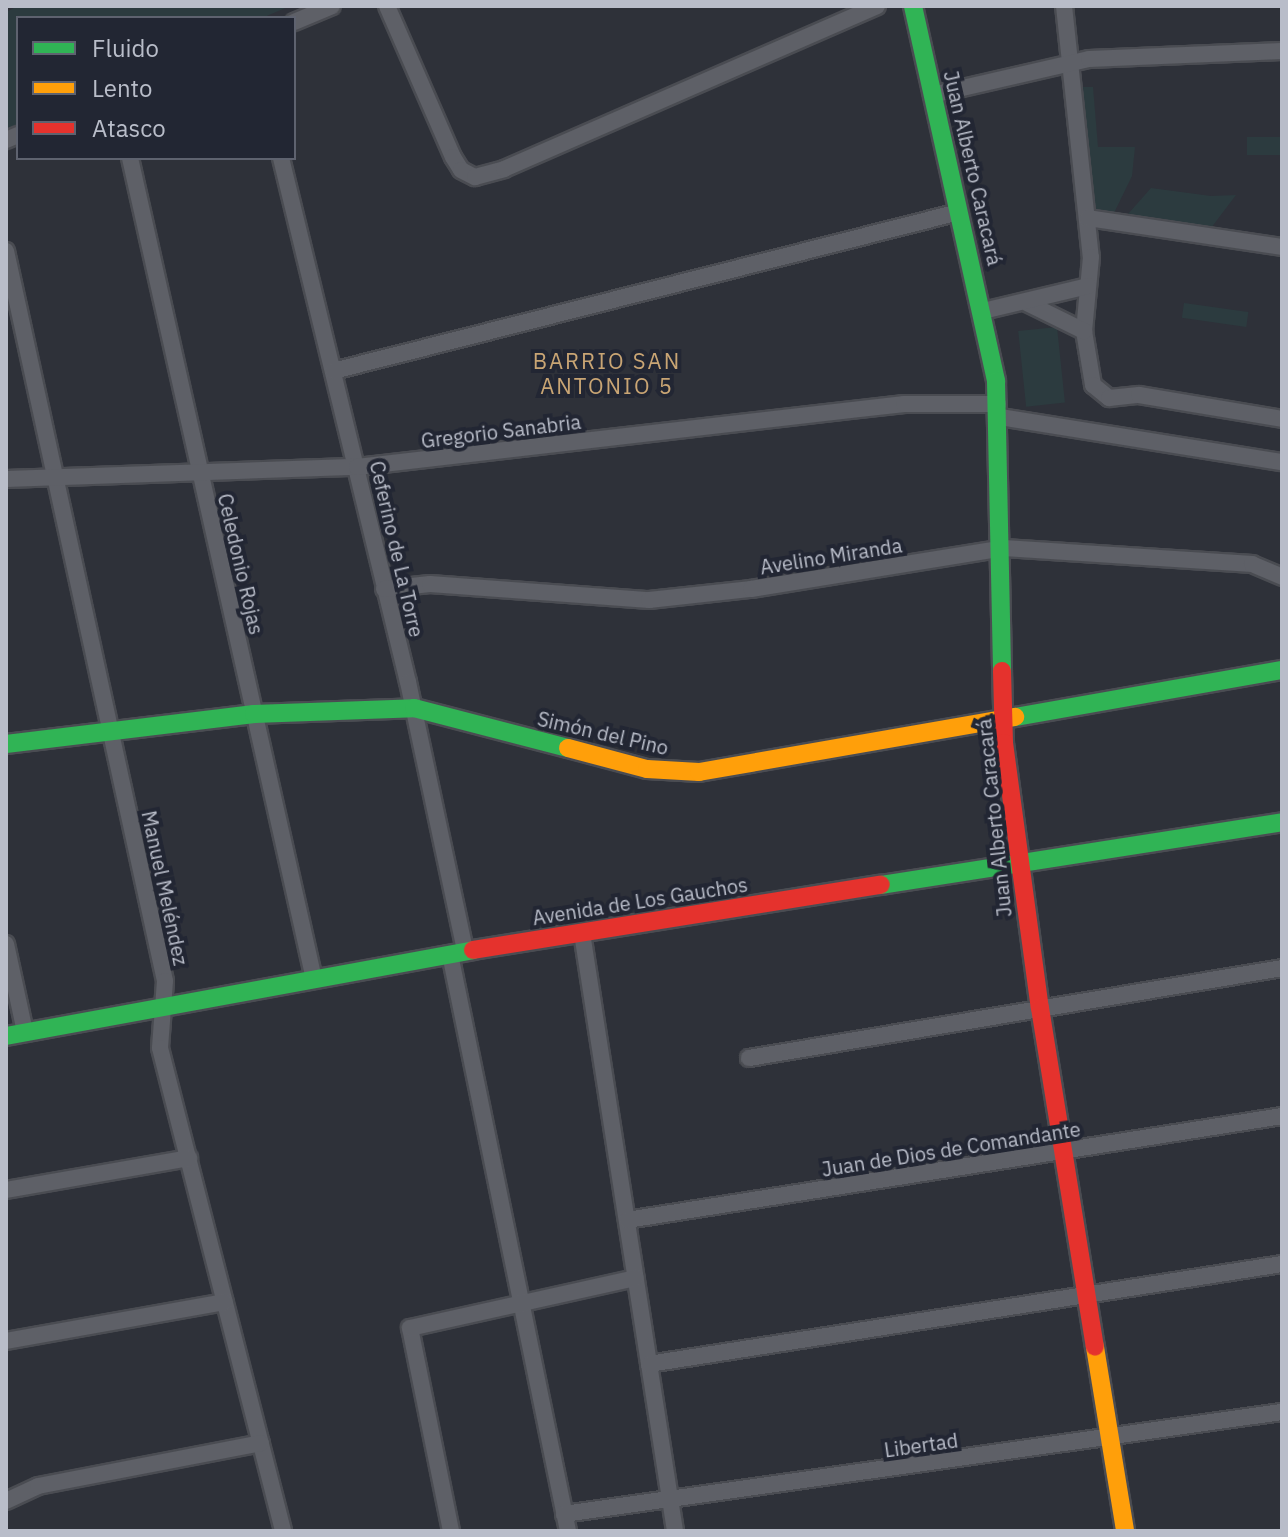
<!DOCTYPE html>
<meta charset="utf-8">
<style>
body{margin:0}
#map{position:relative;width:1288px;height:1537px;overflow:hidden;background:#2e3139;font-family:"IBM Plex Sans",sans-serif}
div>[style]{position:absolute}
.green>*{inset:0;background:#2c3b3f;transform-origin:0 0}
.roads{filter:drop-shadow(2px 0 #4a4c52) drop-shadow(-2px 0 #4a4c52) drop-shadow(0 2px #4a4c52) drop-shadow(0 -2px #4a4c52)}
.street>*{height:16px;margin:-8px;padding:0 8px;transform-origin:8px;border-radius:8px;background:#5e6067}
.fast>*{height:18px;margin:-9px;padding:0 9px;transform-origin:9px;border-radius:9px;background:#30b455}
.slow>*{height:18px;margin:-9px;padding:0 9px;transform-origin:9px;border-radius:9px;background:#ff9f0a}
.jam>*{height:18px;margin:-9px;padding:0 9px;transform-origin:9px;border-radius:9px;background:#e5322d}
span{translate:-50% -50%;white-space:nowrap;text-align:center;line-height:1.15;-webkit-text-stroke:8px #222633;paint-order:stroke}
.street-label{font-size:20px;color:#b9bdc9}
.neighbourhood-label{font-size:22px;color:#c9a574;letter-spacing:2px}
.frame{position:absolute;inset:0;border:8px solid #b9bdc9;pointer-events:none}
.legend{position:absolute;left:16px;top:16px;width:280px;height:144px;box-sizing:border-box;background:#222633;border:2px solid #5e626f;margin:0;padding:10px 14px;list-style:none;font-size:24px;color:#b9bdc9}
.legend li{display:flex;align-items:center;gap:16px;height:40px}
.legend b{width:40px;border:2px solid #5e626f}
</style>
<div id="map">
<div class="green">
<i style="clip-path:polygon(18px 6px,290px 6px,262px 18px,18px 18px,18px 124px,6px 129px,6px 12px)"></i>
<i style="clip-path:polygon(1083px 87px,1093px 87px,1098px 147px,1135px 147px,1132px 176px,1114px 213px,1096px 209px,1090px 199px)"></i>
<i style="left:1282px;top:137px;width:18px;height:35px;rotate:90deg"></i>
<i style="clip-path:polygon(1151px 188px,1211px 196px,1236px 195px,1211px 228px,1128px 214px)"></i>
<i style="left:1184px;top:303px;width:65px;height:15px;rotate:8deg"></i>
<i style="left:1057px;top:327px;width:76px;height:39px;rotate:84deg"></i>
</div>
<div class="roads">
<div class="street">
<i style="left:387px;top:6px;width:165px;rotate:66.4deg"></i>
<i style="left:453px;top:157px;width:15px;rotate:58deg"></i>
<i style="left:461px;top:170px;width:16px;rotate:27deg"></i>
<i style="left:475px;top:177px;width:30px;rotate:-15deg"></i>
<i style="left:504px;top:169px;width:407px;rotate:-23.6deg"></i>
<i style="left:1064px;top:6px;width:252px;rotate:83.9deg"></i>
<i style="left:1091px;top:257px;width:74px;rotate:95.4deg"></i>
<i style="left:1084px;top:331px;width:55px;rotate:80.5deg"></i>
<i style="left:1093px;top:385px;width:21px;rotate:39deg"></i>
<i style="left:1109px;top:398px;width:30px;rotate:-6deg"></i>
<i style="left:1139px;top:395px;width:145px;rotate:9.5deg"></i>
<i style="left:294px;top:22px;width:41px;rotate:-22.8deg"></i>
<i style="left:932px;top:95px;width:161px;rotate:-12.9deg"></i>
<i style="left:1089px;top:59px;width:193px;rotate:-2.4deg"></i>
<i style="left:6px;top:140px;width:13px;rotate:-23deg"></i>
<i style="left:130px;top:158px;width:841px;rotate:77.37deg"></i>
<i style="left:281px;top:158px;width:539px;rotate:76.38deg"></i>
<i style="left:408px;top:682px;width:275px;rotate:78deg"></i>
<i style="left:1088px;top:218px;width:196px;rotate:8.5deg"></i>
<i style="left:6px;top:251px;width:747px;rotate:77.71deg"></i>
<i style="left:165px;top:981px;width:67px;rotate:94.3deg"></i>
<i style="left:160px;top:1048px;width:498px;rotate:75.7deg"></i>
<i style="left:1027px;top:303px;width:64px;rotate:26.2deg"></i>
<i style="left:983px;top:311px;width:108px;rotate:-13.4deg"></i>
<i style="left:333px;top:371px;width:646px;rotate:-14.25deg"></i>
<i style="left:1000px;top:417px;width:286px;rotate:9.1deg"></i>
<i style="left:6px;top:479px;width:351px;rotate:-2deg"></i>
<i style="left:357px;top:467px;width:551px;rotate:-6.57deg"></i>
<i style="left:904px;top:404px;width:94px"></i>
<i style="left:384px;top:589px;width:46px;rotate:-6.2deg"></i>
<i style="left:430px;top:584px;width:220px;rotate:4.2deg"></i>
<i style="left:649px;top:600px;width:103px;rotate:-6.2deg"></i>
<i style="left:751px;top:589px;width:256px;rotate:-9.2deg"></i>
<i style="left:1004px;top:548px;width:249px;rotate:3.7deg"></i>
<i style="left:1252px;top:564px;width:33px;rotate:23deg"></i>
<i style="left:582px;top:933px;width:605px;rotate:81.16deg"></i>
<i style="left:6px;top:944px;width:90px;rotate:77.8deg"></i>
<i style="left:450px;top:954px;width:589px;rotate:78.44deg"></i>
<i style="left:749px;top:1058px;width:541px;rotate:-9.58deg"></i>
<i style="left:6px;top:1190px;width:186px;rotate:-9.9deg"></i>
<i style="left:627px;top:1220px;width:663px;rotate:-9.02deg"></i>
<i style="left:6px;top:1341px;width:222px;rotate:-10.1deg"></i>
<i style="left:649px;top:1364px;width:641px;rotate:-8.98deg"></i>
<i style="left:6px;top:1501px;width:35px;rotate:-25deg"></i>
<i style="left:38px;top:1486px;width:227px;rotate:-10.9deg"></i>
<i style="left:564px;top:1514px;width:725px;rotate:-8.09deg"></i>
<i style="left:451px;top:1531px;width:207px;rotate:-101.4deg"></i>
<i style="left:410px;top:1328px;width:231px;rotate:-12.5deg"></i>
</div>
<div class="fast">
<i style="left:913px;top:6px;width:384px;rotate:77.5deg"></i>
<i style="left:996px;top:381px;width:290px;rotate:88.8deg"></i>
<i style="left:1015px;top:717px;width:271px;rotate:-10deg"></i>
<i style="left:6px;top:744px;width:250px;rotate:-6.9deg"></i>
<i style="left:254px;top:714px;width:160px;rotate:-2.1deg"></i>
<i style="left:414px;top:708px;width:159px;rotate:14.6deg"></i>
<i style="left:881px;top:885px;width:406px;rotate:-8.9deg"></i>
<i style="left:6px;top:1036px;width:475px;rotate:-10.4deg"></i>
</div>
<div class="slow">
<i style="left:568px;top:748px;width:82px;rotate:14.9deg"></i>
<i style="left:647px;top:769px;width:52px;rotate:3.3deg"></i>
<i style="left:699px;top:772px;width:321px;rotate:-9.9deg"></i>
<i style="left:1095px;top:1347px;width:186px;rotate:80.7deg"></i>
</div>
<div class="jam">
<i style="left:1002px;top:671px;width:72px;rotate:88.4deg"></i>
<i style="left:1004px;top:743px;width:267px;rotate:82.3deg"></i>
<i style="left:1040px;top:1008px;width:343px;rotate:80.8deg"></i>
<i style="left:473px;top:950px;width:413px;rotate:-9.1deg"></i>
</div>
</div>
<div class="street-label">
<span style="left:973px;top:168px;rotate:77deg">Juan Alberto Caracará</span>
<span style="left:501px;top:431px;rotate:-7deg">Gregorio Sanabria</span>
<span style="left:397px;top:549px;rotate:77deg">Ceferino de La Torre</span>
<span style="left:831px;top:556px;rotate:-9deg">Avelino Miranda</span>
<span style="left:241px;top:564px;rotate:77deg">Celedonio Rojas</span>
<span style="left:603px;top:733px;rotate:13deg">Simón del Pino</span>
<span style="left:994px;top:818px;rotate:-96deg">Juan Alberto Caracará</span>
<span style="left:165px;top:888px;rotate:78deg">Manuel Meléndez</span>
<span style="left:640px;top:901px;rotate:-9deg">Avenida de Los Gauchos</span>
<span style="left:951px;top:1149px;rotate:-9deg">Juan de Dios de Comandante</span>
<span style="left:921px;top:1445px;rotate:-8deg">Libertad</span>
</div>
<div class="neighbourhood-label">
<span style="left:607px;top:373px">BARRIO SAN<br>ANTONIO 5</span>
</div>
<div class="frame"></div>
<ul class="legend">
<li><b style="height:10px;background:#30b455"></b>Fluido</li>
<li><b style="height:10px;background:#ff9f0a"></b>Lento</li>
<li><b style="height:10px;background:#e5322d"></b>Atasco</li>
</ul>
</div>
